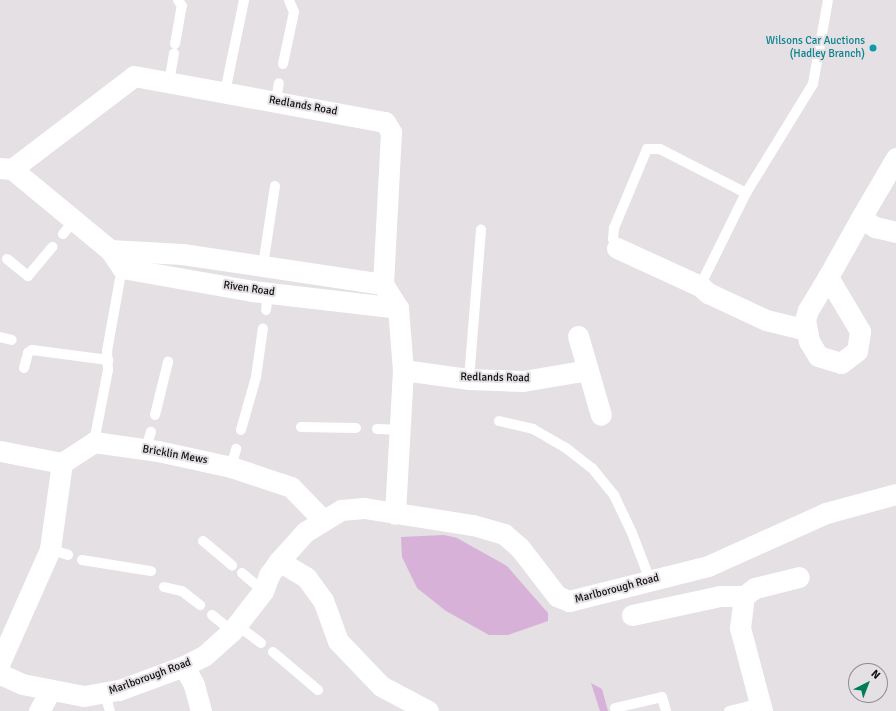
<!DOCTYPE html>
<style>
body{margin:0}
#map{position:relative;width:896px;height:711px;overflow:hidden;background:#e4e0e4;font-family:Signika,sans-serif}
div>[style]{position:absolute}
.green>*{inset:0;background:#d8b1d8}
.lane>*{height:10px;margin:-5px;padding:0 5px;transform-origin:5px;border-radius:5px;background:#fff}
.street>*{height:21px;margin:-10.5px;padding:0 10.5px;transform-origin:10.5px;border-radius:10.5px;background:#fff}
.dots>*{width:11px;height:11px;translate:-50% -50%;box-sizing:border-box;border:2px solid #e4e0e4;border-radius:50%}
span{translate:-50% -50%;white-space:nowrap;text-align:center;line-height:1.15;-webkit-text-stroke:4px #e4e0e4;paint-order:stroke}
.culture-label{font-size:11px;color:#0d838f}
.right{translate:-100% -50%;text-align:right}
.street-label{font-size:11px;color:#0f0e0f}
.north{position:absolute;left:848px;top:663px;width:40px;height:40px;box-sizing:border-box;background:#e4e0e4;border:1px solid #8f8c8f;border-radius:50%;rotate:42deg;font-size:11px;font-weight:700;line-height:16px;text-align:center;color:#0f0e0f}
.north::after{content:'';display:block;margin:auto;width:14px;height:18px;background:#007c5a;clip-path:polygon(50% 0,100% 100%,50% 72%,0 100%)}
</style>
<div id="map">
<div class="green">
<i style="clip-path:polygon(444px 535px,457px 538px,507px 566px,548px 613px,548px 621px,508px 635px,489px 635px,446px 611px,417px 588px,402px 557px,401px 537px)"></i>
<i style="clip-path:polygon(591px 683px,602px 689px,608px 711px,600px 711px)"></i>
</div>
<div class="lane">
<i style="left:175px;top:44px;width:39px;rotate:-80deg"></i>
<i style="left:182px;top:6px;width:7px;rotate:-124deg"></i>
<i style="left:283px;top:64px;width:53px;rotate:-78.1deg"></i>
<i style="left:294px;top:12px;width:13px;rotate:-113deg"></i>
<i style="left:169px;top:82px;width:29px;rotate:-80deg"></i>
<i style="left:225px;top:92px;width:94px;rotate:-78.3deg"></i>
<i style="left:276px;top:101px;width:18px;rotate:-81deg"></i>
<i style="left:746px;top:193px;width:128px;rotate:-58.4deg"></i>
<i style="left:813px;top:84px;width:85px;rotate:-79.9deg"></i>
<i style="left:63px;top:234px;width:16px;rotate:-50deg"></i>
<i style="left:617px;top:248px;width:10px;rotate:-114deg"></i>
<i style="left:613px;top:239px;width:11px;rotate:-85deg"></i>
<i style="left:614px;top:228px;width:86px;rotate:-67.3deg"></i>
<i style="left:647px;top:149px;width:13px"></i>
<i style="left:660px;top:149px;width:97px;rotate:27.1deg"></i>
<i style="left:746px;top:193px;width:104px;rotate:116.3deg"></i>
<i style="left:7px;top:259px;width:27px;rotate:39deg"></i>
<i style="left:28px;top:276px;width:38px;rotate:-50deg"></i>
<i style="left:263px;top:266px;width:81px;rotate:-81.5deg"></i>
<i style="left:266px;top:310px;width:17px;rotate:-83deg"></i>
<i style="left:0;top:337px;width:12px;rotate:14deg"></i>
<i style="left:24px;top:368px;width:16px;rotate:-75deg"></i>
<i style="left:28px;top:353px;width:5px;rotate:-37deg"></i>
<i style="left:32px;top:350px;width:77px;rotate:7.5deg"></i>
<i style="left:469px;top:379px;width:150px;rotate:-85.4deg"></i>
<i style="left:155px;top:415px;width:55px;rotate:-76.2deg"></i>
<i style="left:499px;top:421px;width:35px;rotate:13deg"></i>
<i style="left:533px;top:429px;width:38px;rotate:30deg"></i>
<i style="left:566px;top:448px;width:33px;rotate:38deg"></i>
<i style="left:592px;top:468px;width:35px;rotate:51deg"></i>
<i style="left:614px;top:495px;width:42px;rotate:64.7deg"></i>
<i style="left:632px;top:533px;width:50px;rotate:69deg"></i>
<i style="left:301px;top:427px;width:55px;rotate:1deg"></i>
<i style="left:377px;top:429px;width:23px;rotate:2deg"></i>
<i style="left:241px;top:430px;width:55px;rotate:-74.2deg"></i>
<i style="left:256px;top:377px;width:49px;rotate:-81.9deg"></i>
<i style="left:94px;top:442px;width:73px;rotate:-79deg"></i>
<i style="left:108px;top:370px;width:19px;rotate:-93deg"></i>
<i style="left:107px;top:351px;width:84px;rotate:-79.8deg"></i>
<i style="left:146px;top:449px;width:18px;rotate:-74deg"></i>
<i style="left:231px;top:467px;width:19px;rotate:-74deg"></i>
<i style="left:203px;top:541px;width:38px;rotate:40deg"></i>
<i style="left:50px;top:549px;width:19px;rotate:18deg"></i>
<i style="left:82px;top:560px;width:70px;rotate:9.1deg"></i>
<i style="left:242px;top:573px;width:28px;rotate:41deg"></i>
<i style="left:164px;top:587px;width:18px;rotate:13deg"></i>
<i style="left:182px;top:591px;width:23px;rotate:38deg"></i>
<i style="left:212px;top:615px;width:26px;rotate:39deg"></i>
<i style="left:237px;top:625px;width:30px;rotate:37deg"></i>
<i style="left:273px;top:652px;width:59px;rotate:40.2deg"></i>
<i style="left:105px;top:694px;width:18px;rotate:74deg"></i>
<i style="left:615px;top:708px;width:48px;rotate:-13.2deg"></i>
<i style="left:662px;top:697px;width:15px;rotate:74deg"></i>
<i style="left:729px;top:711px;width:32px;rotate:-14deg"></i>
</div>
<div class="street">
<i style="left:896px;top:158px;width:69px;rotate:120.3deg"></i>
<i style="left:861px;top:218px;width:17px;rotate:33deg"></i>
<i style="left:875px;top:227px;width:22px;rotate:13deg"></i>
<i style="left:0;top:168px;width:12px;rotate:5deg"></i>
<i style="left:12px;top:169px;width:153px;rotate:-37.3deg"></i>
<i style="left:134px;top:76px;width:255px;rotate:10.4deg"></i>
<i style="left:385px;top:122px;width:12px;rotate:59deg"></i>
<i style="left:391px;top:132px;width:152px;rotate:93deg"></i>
<i style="left:383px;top:284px;width:28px;rotate:58deg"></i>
<i style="left:398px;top:308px;width:62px;rotate:85.4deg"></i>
<i style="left:403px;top:370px;width:144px;rotate:93.2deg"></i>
<i style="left:12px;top:169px;width:127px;rotate:39.6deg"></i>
<i style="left:110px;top:250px;width:72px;rotate:3.2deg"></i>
<i style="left:182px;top:254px;width:203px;rotate:8.5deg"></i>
<i style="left:617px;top:248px;width:91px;rotate:24.6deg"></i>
<i style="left:700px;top:286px;width:11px;rotate:41deg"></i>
<i style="left:708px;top:293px;width:64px;rotate:25deg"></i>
<i style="left:766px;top:320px;width:42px;rotate:13.7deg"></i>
<i style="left:110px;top:250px;width:22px;rotate:56deg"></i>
<i style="left:122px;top:268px;width:132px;rotate:10deg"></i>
<i style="left:252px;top:291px;width:147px;rotate:6.6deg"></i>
<i style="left:828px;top:277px;width:39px;rotate:121deg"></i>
<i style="left:808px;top:310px;width:10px;rotate:107deg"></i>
<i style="left:805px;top:320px;width:10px;rotate:79deg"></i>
<i style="left:807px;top:330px;width:11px;rotate:80deg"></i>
<i style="left:809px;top:341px;width:17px;rotate:59deg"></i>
<i style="left:818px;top:356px;width:24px;rotate:17deg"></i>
<i style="left:841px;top:363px;width:20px;rotate:-37deg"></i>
<i style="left:857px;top:351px;width:20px;rotate:-81deg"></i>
<i style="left:860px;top:331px;width:63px;rotate:-120.7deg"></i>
<i style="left:828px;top:277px;width:68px;rotate:-60.8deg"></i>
<i style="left:578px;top:336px;width:82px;rotate:73.8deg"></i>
<i style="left:403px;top:370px;width:67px;rotate:7.8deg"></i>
<i style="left:469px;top:379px;width:54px;rotate:2.1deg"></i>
<i style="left:523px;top:381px;width:66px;rotate:-9.6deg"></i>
<i style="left:0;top:451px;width:63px;rotate:11deg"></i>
<i style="left:279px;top:561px;width:31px;rotate:31deg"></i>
<i style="left:306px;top:577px;width:29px;rotate:54deg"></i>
<i style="left:323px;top:600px;width:44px;rotate:69.9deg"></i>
<i style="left:338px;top:641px;width:62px;rotate:46.3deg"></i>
<i style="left:381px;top:686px;width:53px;rotate:28deg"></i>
<i style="left:632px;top:615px;width:90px;rotate:-12.2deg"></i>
<i style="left:720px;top:596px;width:24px"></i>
<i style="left:0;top:662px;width:124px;rotate:-66.1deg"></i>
<i style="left:50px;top:549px;width:87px;rotate:-82.1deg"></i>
<i style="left:62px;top:463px;width:38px;rotate:-33deg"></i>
<i style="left:94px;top:442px;width:65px;rotate:8deg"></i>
<i style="left:158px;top:451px;width:75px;rotate:12.4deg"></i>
<i style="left:231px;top:467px;width:63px;rotate:18.4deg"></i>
<i style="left:291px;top:487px;width:45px;rotate:45.9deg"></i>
<i style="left:184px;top:666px;width:21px;rotate:62deg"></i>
<i style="left:194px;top:685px;width:27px;rotate:75deg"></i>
<i style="left:0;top:674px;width:24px;rotate:24deg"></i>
<i style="left:22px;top:684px;width:63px;rotate:11deg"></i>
<i style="left:84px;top:696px;width:36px;rotate:-10deg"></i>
<i style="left:119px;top:690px;width:69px;rotate:-20.3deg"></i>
<i style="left:184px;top:666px;width:22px;rotate:-27deg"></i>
<i style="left:204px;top:656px;width:38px;rotate:-42deg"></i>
<i style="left:232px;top:631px;width:51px;rotate:-52.2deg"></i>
<i style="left:263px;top:591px;width:17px;rotate:-69deg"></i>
<i style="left:269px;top:575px;width:17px;rotate:-54deg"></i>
<i style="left:279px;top:561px;width:39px;rotate:-48deg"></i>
<i style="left:305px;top:532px;width:42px;rotate:-31.4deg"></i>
<i style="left:341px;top:510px;width:23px;rotate:-5deg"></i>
<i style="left:364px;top:508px;width:110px;rotate:8.9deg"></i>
<i style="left:473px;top:525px;width:32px;rotate:16deg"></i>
<i style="left:504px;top:534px;width:21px;rotate:41deg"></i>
<i style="left:520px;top:548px;width:61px;rotate:52.4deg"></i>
<i style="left:557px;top:596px;width:13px;rotate:23deg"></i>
<i style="left:569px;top:601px;width:143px;rotate:-14.1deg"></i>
<i style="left:708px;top:566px;width:129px;rotate:-24.2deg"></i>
<i style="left:826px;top:513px;width:73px;rotate:-15.2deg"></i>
<i style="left:39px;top:711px;width:23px;rotate:-61deg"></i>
<i style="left:762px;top:711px;width:86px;rotate:-104.8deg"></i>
<i style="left:740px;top:628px;width:32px;rotate:-83deg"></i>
<i style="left:744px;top:596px;width:14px;rotate:-36deg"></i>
<i style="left:755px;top:588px;width:45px;rotate:-14deg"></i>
</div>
<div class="dots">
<i style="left:873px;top:48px;background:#0f9aa8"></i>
</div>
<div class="culture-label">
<span class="right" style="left:865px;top:48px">Wilsons Car Auctions<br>(Hadley Branch)</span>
</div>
<div class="street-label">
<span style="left:303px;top:106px;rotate:10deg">Redlands Road</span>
<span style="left:249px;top:289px;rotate:8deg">Riven Road</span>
<span style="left:495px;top:378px;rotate:1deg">Redlands Road</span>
<span style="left:175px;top:455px;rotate:10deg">Bricklin Mews</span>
<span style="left:617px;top:589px;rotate:-15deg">Marlborough Road</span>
<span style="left:150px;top:677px;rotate:-20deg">Marlborough Road</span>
</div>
<div class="north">N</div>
</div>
